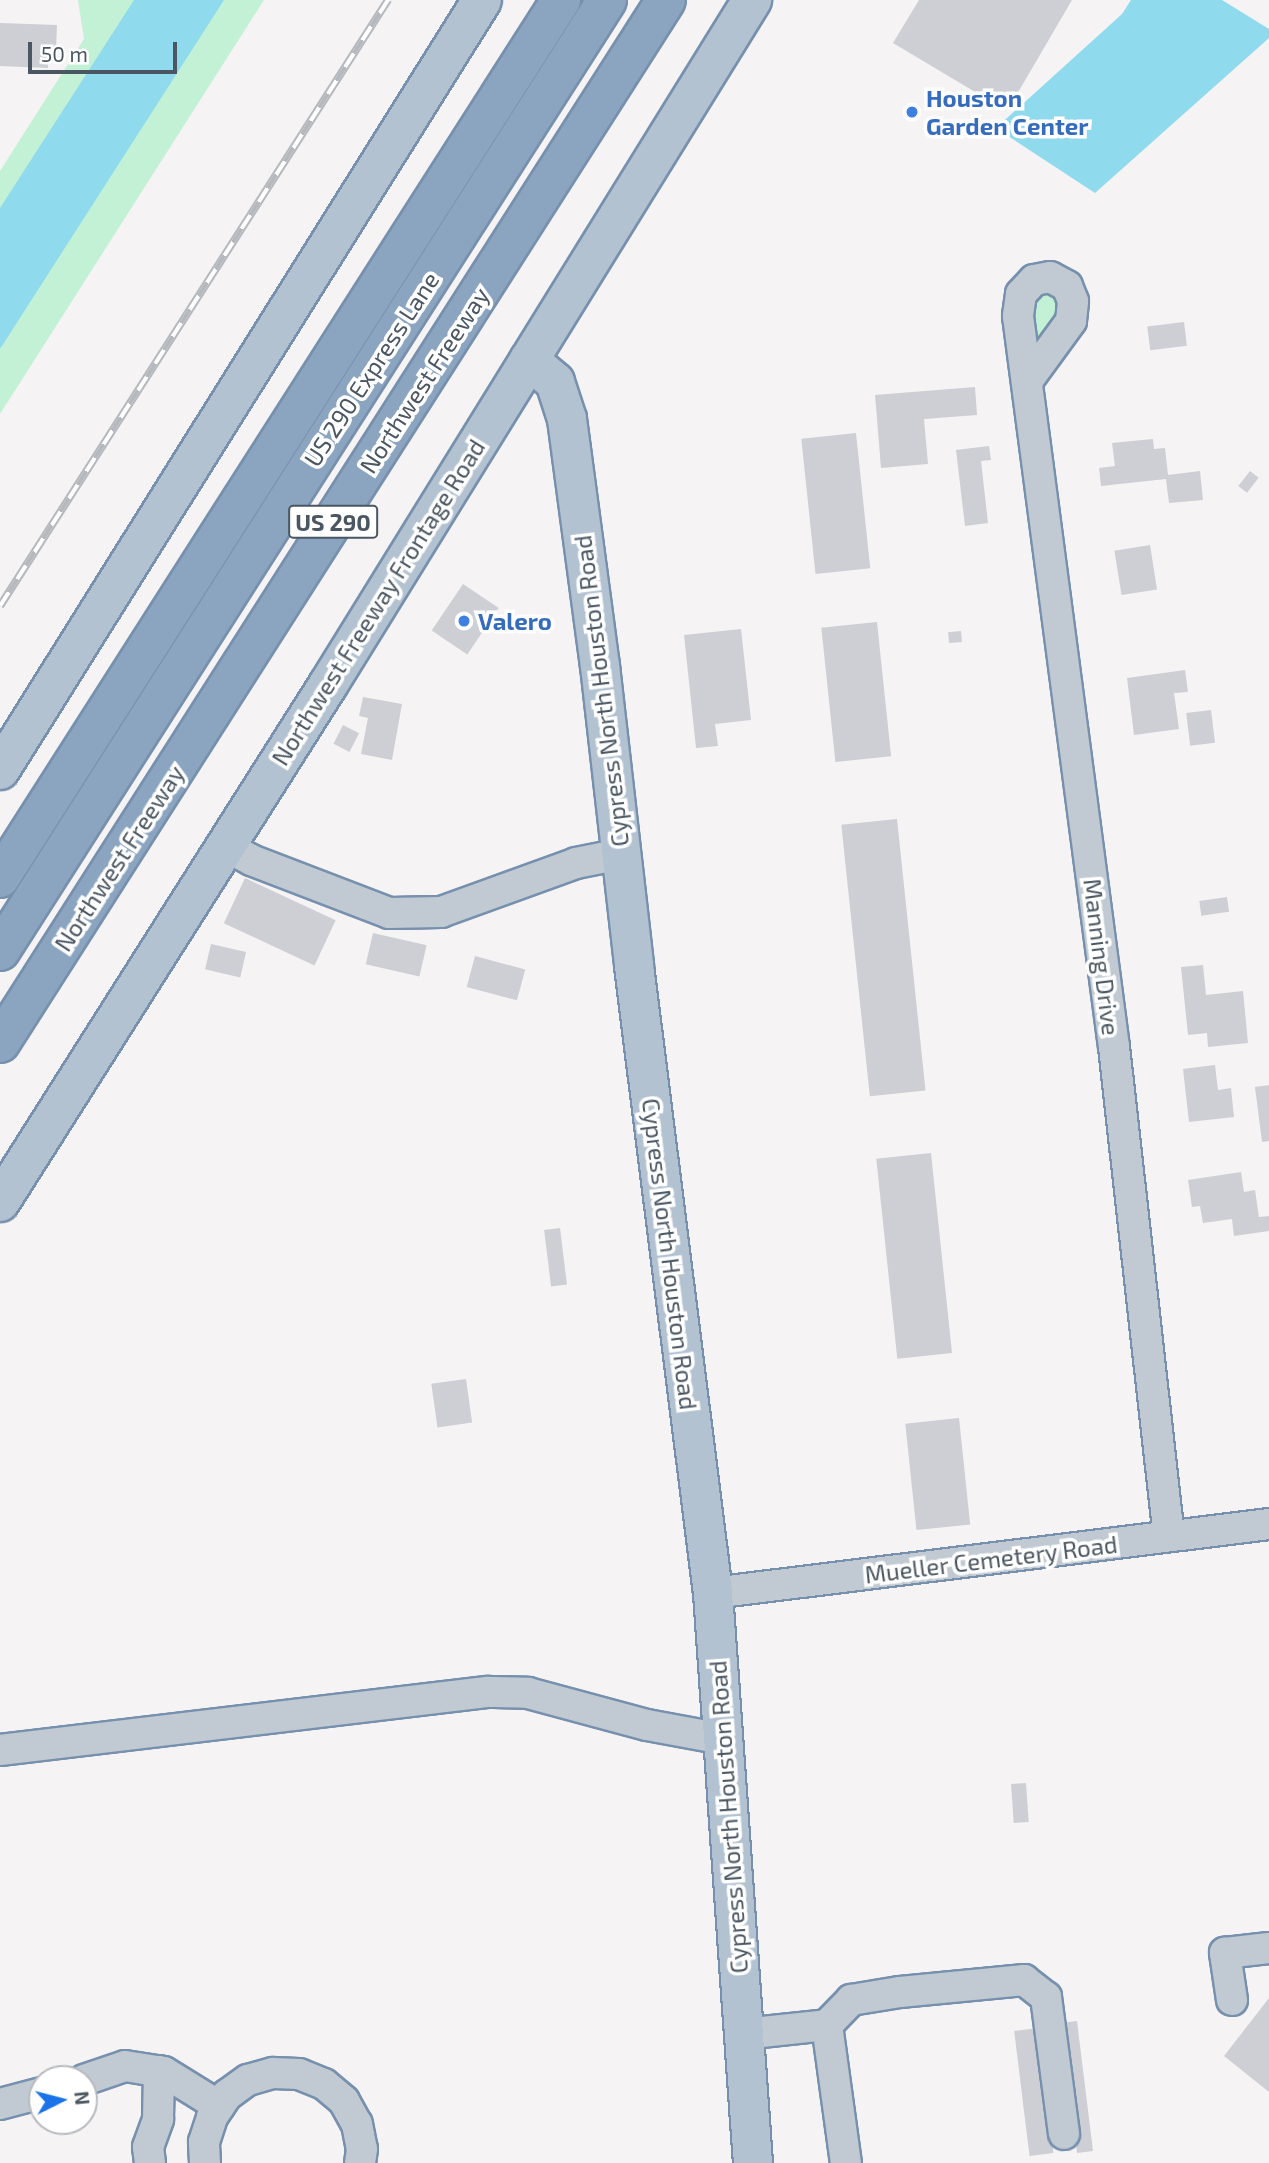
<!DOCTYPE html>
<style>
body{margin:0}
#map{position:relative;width:1269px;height:2163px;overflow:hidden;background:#f5f3f3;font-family:"Exo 2",sans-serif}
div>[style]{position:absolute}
.green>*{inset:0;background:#c3f1d5}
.water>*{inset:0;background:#90daee}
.building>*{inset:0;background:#cdcfd5;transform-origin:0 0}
.roads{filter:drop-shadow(2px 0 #7690ad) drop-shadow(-2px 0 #7690ad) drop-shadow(0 2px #7690ad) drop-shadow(0 -2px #7690ad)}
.minor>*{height:30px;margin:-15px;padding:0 15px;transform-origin:15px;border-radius:15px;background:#c1cad2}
.major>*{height:38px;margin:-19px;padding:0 19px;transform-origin:19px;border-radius:19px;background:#b3c2d1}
.highway>*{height:38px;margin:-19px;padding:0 19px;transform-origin:19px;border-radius:19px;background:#8ba5c1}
.rail>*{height:8px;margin-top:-4px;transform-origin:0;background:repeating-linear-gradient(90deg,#fff 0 16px,#b5b8bd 0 32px);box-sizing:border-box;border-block:2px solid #b5b8bd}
.dots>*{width:19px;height:19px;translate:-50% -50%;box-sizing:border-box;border:4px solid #fff;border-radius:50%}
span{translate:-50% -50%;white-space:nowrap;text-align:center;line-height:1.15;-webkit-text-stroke:7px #fff;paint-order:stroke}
.shield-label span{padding:2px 5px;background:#fff;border:2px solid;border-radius:5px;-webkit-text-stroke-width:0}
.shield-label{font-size:23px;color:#4a5661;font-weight:700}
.shop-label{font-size:24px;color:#366cbe;font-weight:700}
.left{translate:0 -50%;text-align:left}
.street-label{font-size:24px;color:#4a5661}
.north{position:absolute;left:28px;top:2065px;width:70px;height:70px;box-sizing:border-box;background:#fff;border:2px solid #b7bbc0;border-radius:50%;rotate:84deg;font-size:19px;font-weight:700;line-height:28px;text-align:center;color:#4a5661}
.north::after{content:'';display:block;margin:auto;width:24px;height:32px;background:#1a73e8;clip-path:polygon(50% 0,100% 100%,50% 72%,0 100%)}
.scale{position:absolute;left:28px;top:42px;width:149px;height:32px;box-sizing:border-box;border:4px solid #4a5661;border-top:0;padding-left:9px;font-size:21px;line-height:24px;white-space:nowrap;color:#4a5661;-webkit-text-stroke:5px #fff;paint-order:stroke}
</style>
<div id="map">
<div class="green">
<i style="clip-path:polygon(78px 0,264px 0,0 414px,0 171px,84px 39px)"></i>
<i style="clip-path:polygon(1038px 288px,1061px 292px,1063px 318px,1035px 350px,1027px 316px)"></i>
</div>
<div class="water">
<i style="clip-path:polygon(134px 0,224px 0,0 349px,0 208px)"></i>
<i style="clip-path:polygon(1131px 0,1222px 0,1269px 29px,1269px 38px,1095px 193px,996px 128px,1122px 14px)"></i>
</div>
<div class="building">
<i style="clip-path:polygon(919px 0,1072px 0,1007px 111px,893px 43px)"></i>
<i style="clip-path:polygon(0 23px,57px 25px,56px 50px,48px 50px,48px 68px,0 66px)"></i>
<i style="left:1184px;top:322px;width:24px;height:37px;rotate:83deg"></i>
<i style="clip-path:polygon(975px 387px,977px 415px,924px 419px,928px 464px,881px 468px,875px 395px)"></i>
<i style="left:856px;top:433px;width:136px;height:55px;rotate:84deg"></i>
<i style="clip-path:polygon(1153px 439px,1154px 449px,1165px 448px,1168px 475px,1200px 471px,1203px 500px,1169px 503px,1166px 479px,1101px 486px,1099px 468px,1115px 466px,1112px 443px)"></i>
<i style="clip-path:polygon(989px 446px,991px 460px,981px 461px,988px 523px,965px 526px,956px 450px)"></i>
<i style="left:1250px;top:471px;width:11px;height:19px;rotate:38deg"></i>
<i style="left:1150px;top:545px;width:45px;height:36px;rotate:81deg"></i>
<i style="left:463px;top:584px;width:43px;height:56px;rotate:34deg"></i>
<i style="left:877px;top:622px;width:135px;height:56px;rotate:84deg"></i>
<i style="clip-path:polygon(741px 629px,751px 720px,715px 724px,718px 746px,696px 748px,684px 635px)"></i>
<i style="left:961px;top:631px;width:11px;height:13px;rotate:85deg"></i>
<i style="clip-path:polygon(1185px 670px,1188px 692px,1174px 693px,1179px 729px,1134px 735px,1127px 678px)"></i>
<i style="clip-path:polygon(363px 697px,402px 704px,392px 760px,361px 754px,368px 718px,359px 716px)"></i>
<i style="left:1211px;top:710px;width:33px;height:25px;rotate:83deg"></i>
<i style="left:343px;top:725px;width:18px;height:21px;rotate:27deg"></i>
<i style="left:897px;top:819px;width:273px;height:56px;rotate:84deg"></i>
<i style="left:245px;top:878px;width:100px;height:50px;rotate:25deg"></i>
<i style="left:1227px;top:897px;width:15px;height:28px;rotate:82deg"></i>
<i style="left:373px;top:933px;width:55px;height:32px;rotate:13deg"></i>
<i style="left:211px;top:944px;width:36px;height:26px;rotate:13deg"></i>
<i style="left:475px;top:956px;width:52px;height:32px;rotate:15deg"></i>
<i style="clip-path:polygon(1203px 965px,1206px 995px,1243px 991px,1248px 1043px,1208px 1047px,1207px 1033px,1188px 1035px,1181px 967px)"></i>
<i style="clip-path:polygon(1215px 1065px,1218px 1090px,1231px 1088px,1234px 1117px,1189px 1122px,1183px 1069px)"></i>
<i style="clip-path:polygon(1269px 1085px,1269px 1141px,1262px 1142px,1255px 1087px)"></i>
<i style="left:931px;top:1153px;width:201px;height:55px;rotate:84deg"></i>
<i style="clip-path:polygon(1241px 1172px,1244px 1192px,1255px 1190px,1259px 1217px,1269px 1216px,1269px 1231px,1234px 1236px,1232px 1219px,1203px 1223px,1200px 1206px,1192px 1207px,1188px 1180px)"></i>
<i style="left:560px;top:1228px;width:57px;height:16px;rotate:83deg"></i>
<i style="left:466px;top:1379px;width:44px;height:35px;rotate:82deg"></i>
<i style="left:959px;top:1418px;width:107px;height:54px;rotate:84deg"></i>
<i style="left:1026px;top:1783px;width:39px;height:15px;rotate:86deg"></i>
<i style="clip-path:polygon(1269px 1998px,1269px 2092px,1224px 2056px)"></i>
<i style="left:1077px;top:2021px;width:131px;height:16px;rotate:83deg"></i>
<i style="left:1038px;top:2028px;width:126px;height:24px;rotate:83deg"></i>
</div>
<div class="roads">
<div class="minor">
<i style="left:1028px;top:380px;width:73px;rotate:-53.9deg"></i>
<i style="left:1071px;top:321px;width:20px;rotate:-84deg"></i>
<i style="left:1073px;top:301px;width:16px;rotate:-112deg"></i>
<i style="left:1067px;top:286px;width:19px;rotate:-152deg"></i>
<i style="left:1050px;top:277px;width:16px;rotate:169deg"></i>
<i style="left:1034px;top:280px;width:19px;rotate:133deg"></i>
<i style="left:1021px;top:294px;width:22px;rotate:98deg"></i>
<i style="left:1018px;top:316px;width:737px;rotate:82.52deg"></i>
<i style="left:1114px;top:1047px;width:492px;rotate:83.6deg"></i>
<i style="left:225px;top:846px;width:30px;rotate:28deg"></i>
<i style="left:251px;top:860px;width:148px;rotate:21deg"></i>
<i style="left:389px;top:913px;width:52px;rotate:-1.1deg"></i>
<i style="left:441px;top:912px;width:144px;rotate:-19.9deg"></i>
<i style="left:576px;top:863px;width:46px;rotate:-11.3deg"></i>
<i style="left:713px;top:1593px;width:560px;rotate:-7.07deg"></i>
<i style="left:0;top:1750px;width:492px;rotate:-6.8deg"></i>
<i style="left:489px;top:1692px;width:39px;rotate:1deg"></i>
<i style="left:528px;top:1693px;width:123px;rotate:15.1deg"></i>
<i style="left:647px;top:1725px;width:77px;rotate:10.4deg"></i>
<i style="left:1232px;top:2000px;width:48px;rotate:-98.5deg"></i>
<i style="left:1225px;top:1953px;width:44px;rotate:-6.5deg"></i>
<i style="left:827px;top:2025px;width:139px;rotate:82.2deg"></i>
<i style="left:743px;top:2034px;width:84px;rotate:-6.1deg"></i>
<i style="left:827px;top:2025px;width:35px;rotate:-46deg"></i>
<i style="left:851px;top:2000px;width:50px;rotate:-9.3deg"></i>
<i style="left:900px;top:1992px;width:125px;rotate:-5.5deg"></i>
<i style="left:1024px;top:1980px;width:28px;rotate:38deg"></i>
<i style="left:1046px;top:1997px;width:138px;rotate:82.5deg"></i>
<i style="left:84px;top:2080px;width:43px;rotate:-18.9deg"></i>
<i style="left:125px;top:2066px;width:39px;rotate:9deg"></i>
<i style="left:164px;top:2072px;width:65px;rotate:31.7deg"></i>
<i style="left:0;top:2104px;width:43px;rotate:-14.7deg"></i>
<i style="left:150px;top:2163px;width:16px;rotate:-97deg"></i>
<i style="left:148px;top:2147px;width:30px;rotate:-70deg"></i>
<i style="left:158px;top:2119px;width:48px;rotate:-88.8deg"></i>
<i style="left:205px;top:2163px;width:21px;rotate:-93deg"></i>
<i style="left:204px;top:2142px;width:26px;rotate:-72deg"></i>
<i style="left:212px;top:2117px;width:27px;rotate:-56deg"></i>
<i style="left:227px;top:2095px;width:26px;rotate:-36deg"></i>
<i style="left:248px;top:2080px;width:26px;rotate:-16deg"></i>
<i style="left:273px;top:2073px;width:26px;rotate:2deg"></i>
<i style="left:299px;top:2074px;width:27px;rotate:22deg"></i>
<i style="left:324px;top:2084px;width:26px;rotate:40deg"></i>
<i style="left:344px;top:2101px;width:26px;rotate:61deg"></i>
<i style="left:357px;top:2124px;width:25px;rotate:79deg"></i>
<i style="left:362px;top:2149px;width:14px;rotate:98deg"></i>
</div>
<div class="major">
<i style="left:529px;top:360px;width:34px;rotate:40deg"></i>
<i style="left:555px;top:382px;width:39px;rotate:72deg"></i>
<i style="left:567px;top:419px;width:249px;rotate:82.4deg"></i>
<i style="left:600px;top:666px;width:302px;rotate:83.5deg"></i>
<i style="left:634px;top:966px;width:632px;rotate:82.82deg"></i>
<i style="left:713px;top:1593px;width:571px;rotate:85.99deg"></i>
<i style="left:0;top:770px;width:908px;rotate:-57.95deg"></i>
<i style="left:0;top:1202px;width:612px;rotate:-57.61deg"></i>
<i style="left:328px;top:685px;width:806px;rotate:-58.24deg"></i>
</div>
<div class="highway">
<i style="left:0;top:878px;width:1042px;rotate:-57.42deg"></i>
<i style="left:0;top:951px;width:1128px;rotate:-57.45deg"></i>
<i style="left:0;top:1043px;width:1237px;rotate:-57.44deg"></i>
</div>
</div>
<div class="rail">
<i style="left:0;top:606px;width:720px;rotate:-57.37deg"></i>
</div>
<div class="dots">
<i style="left:912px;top:112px;background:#3f7fe0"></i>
<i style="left:464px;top:621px;background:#3f7fe0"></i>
</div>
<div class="shield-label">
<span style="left:333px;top:522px">US 290</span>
</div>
<div class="shop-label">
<span class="left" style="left:926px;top:112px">Houston<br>Garden Center</span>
<span class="left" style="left:478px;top:621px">Valero</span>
</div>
<div class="street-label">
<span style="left:371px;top:369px;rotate:-57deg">US 290 Express Lane</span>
<span style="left:424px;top:380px;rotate:-57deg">Northwest Freeway</span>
<span style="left:378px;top:602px;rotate:-58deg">Northwest Freeway Frontage Road</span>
<span style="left:601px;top:691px;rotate:-97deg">Cypress North Houston Road</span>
<span style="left:119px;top:858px;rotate:-57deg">Northwest Freeway</span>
<span style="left:1102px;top:957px;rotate:83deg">Manning Drive</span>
<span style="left:670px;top:1254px;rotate:83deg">Cypress North Houston Road</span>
<span style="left:991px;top:1559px;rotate:-7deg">Mueller Cemetery Road</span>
<span style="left:728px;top:1817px;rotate:-94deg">Cypress North Houston Road</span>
</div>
<div class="north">N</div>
<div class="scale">50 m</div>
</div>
